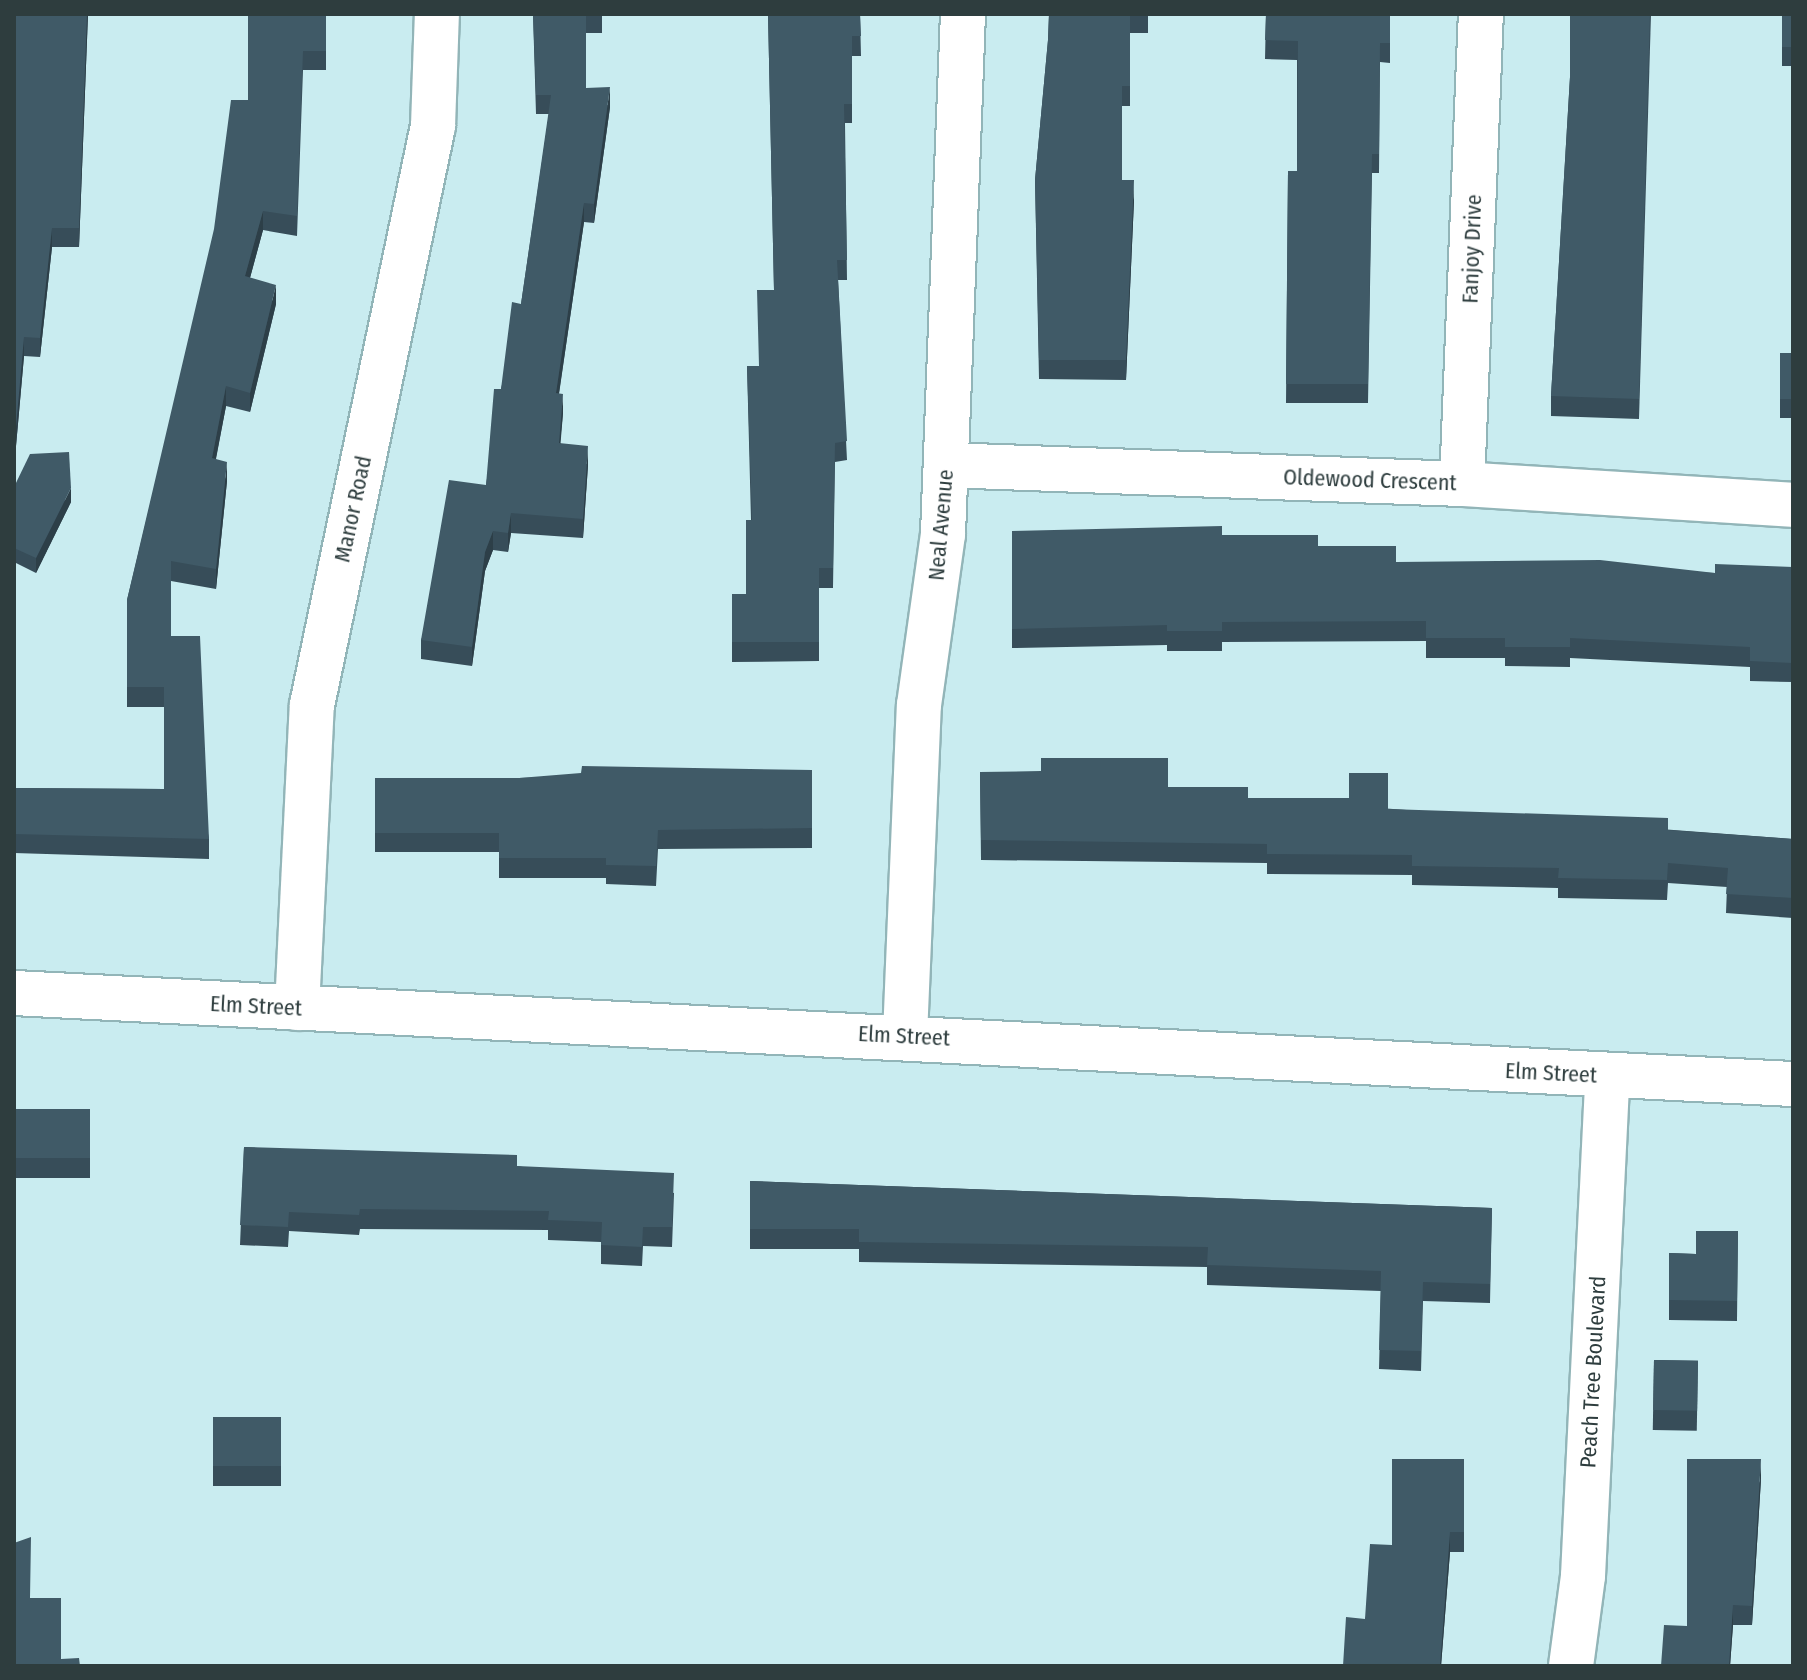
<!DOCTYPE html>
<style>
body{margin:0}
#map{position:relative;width:1807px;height:1680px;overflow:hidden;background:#c9ecf0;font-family:"Fira Sans Condensed",sans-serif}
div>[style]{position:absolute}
.roads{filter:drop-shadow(2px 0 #92b5b8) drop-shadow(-2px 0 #92b5b8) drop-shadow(0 2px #92b5b8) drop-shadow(0 -2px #92b5b8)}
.street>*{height:44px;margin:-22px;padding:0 22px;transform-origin:22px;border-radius:22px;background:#fff}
.secondary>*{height:44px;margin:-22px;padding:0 22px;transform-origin:22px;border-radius:22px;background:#fff}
.wall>*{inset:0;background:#374d59;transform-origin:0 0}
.shaded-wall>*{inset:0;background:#2d3f48}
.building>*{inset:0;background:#405a67;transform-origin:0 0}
span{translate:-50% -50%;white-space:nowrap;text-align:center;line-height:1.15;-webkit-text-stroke:8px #fff;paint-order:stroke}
.street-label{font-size:22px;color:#2e3d3e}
.frame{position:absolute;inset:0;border:16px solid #2e3d3e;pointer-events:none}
</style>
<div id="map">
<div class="roads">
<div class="street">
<i style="left:946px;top:465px;width:516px;rotate:2.11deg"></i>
<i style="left:1462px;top:484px;width:332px;rotate:3.6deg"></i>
<i style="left:1462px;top:484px;width:470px;rotate:-87.7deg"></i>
<i style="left:905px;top:1036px;width:331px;rotate:-87.6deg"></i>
<i style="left:919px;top:705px;width:173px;rotate:-82deg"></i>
<i style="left:943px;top:534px;width:520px;rotate:-87.8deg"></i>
<i style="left:1571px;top:1666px;width:91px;rotate:-82.4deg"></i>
<i style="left:1583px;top:1576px;width:500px;rotate:-87.2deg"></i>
</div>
<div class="secondary">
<i style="left:14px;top:993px;width:1781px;rotate:2.93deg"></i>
<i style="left:297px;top:1008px;width:303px;rotate:-87.2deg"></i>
<i style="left:312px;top:705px;width:592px;rotate:-78.2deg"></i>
<i style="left:433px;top:126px;width:112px;rotate:-88deg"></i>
</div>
</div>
<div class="wall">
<i style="clip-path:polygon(14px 14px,88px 14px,79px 247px,52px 247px,40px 357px,24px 356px,16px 446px,14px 445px)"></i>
<i style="clip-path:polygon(326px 14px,326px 70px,303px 70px,297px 236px,263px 230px,250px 278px,276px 304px,250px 412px,226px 406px,216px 459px,227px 481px,216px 589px,171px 581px,171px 636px,209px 839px,209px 859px,14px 853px,14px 788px,164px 789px,164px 707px,127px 707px,127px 600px,248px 100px)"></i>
<i style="clip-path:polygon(533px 14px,602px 14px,602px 33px,586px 33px,586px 88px,610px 107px,594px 223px,584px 222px,559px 394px,563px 413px,560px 443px,588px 465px,583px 538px,511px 533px,508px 552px,493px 550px,485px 571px,472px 666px,421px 659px,421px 640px,486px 485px,501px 389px,521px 304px,549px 114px,536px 114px)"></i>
<i style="clip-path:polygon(768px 14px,860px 14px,861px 56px,852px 56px,852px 123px,845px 123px,847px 280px,838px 280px,847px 460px,835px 462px,833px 588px,819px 588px,819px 661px,732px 662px,732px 594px,746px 594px,751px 520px,747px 366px,759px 366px,774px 290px)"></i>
<i style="clip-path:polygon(1049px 14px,1148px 14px,1148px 33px,1130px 33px,1130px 106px,1122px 106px,1122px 180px,1134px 200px,1126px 380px,1039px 379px,1035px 180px,1048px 40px)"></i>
<i style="clip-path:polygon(1266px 14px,1390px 14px,1390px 63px,1380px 62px,1379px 173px,1372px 173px,1368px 403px,1286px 403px,1288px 171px,1297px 171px,1297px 60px,1265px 59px)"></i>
<i style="clip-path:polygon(1651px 14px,1639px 419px,1551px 416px,1551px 396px,1570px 77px)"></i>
<i style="left:1782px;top:14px;width:11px;height:52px"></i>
<i style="left:1780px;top:353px;width:13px;height:65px"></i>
<i style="clip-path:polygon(14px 487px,71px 502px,36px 573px,14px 562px)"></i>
<i style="clip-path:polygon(1012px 531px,1222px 535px,1318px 546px,1396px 562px,1715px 573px,1793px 567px,1793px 682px,1750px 681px,1750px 667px,1570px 658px,1570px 667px,1505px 666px,1505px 658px,1426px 658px,1426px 641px,1222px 642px,1222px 651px,1167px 651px,1167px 645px,1012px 648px)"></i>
<i style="clip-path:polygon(812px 770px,812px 848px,658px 849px,656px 886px,606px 884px,606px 878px,499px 878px,499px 852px,375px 852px,375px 778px,519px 778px)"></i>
<i style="clip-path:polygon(980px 772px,1168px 787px,1248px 798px,1793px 839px,1793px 918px,1726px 913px,1727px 887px,1668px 883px,1667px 900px,1558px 898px,1558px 888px,1412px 885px,1412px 875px,1267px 874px,1267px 863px,981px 860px)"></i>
<i style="left:14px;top:1109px;width:76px;height:69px"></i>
<i style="clip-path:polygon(244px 1147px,517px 1166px,674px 1193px,672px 1247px,643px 1246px,642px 1266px,601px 1264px,601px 1242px,548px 1240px,548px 1230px,360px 1229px,359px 1235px,289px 1231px,288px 1247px,240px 1245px)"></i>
<i style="clip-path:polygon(750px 1181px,1492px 1208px,1490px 1303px,1423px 1301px,1421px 1371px,1379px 1369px,1381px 1291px,1207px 1285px,1207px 1267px,859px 1262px,859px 1249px,750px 1249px)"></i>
<i style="clip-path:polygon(1738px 1231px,1737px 1321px,1669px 1320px,1669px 1253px,1696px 1254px)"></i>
<i style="left:1654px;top:1360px;width:44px;height:70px;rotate:1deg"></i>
<i style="left:213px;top:1417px;width:68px;height:69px"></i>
<i style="clip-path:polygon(1464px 1459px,1464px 1552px,1450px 1552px,1441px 1666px,1343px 1666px,1365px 1619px,1392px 1545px)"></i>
<i style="clip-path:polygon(1761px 1479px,1752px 1625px,1733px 1625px,1730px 1666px,1687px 1626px)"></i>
</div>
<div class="shaded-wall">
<i style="clip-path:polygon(87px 14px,88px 14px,79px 247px,79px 228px)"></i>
<i style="clip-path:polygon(610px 87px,610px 107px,594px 223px,594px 204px)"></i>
<i style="clip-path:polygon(1134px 180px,1134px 200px,1126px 380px,1126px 360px)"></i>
<i style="clip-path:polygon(584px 203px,584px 222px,556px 413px,556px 393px)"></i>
<i style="clip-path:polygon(263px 211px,263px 230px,245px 296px,245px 276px)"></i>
<i style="clip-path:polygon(52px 228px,52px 247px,40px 357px,40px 338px)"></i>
<i style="clip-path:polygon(276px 285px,276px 304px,250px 412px,250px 393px)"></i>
<i style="clip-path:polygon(24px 337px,24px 356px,16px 446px,16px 427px)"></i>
<i style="clip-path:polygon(226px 386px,226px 406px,212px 478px,212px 458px)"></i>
<i style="clip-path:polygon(563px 394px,563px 413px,559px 462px,559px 443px)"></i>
<i style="clip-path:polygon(588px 446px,588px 465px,583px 538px,583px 519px)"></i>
<i style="clip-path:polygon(227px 462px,227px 481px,216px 589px,216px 569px)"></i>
<i style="clip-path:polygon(71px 488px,71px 502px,36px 573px,36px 558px)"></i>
<i style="clip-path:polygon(511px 513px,511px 533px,508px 552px,508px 533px)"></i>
<i style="clip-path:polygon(493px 531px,493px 550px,485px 571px,472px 666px,472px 647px,485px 552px)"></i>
<i style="clip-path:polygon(1761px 1459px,1761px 1479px,1752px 1625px,1752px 1606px)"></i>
<i style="clip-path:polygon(1450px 1532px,1450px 1552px,1441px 1666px,1440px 1666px)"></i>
<i style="clip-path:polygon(1733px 1605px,1733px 1625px,1730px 1666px,1729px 1666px)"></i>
</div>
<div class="building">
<i style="clip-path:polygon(14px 14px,87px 14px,79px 228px,52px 228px,40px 338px,24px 337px,16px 427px,14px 426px)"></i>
<i style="clip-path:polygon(248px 14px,326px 14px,326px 51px,303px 51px,297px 216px,263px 211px,245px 276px,276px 285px,250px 393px,226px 386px,212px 458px,227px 462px,216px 569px,171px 561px,171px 636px,200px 636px,209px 839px,14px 834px,14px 788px,164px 789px,164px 687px,127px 687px,127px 600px,214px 229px,231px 100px,248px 100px)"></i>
<i style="clip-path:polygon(533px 14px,586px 14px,586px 88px,610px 87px,594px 204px,584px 203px,556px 393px,563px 394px,559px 443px,588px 446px,583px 519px,511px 513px,508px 533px,493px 531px,485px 552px,472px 647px,421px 640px,449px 480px,486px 485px,494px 389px,501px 389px,512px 302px,521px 304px,551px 95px,536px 95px)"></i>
<i style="clip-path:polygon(768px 14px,860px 14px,861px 36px,852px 36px,852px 104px,844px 104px,847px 260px,837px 260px,847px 441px,835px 443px,833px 568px,819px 568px,819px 642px,732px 642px,732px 594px,746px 594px,746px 520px,752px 520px,747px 366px,759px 366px,757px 290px,774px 290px)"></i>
<i style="clip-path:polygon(1049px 14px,1130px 14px,1130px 86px,1122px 86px,1122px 180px,1134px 180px,1126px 360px,1039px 360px,1035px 180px,1048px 40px)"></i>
<i style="clip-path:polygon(1266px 14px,1390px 14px,1390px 43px,1380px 43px,1379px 154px,1372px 154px,1368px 384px,1286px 384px,1288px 171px,1297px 171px,1298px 41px,1265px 40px)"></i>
<i style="clip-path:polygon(1570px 14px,1650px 14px,1639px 399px,1551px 396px,1570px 77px)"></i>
<i style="left:1782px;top:14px;width:11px;height:33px"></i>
<i style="left:1780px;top:353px;width:13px;height:46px"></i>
<i style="clip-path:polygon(69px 452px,71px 488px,36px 558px,14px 548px,14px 487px,30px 454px)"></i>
<i style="clip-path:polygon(1222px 526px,1222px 535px,1318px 535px,1318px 546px,1396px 546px,1396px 562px,1600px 560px,1715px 573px,1715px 564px,1793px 567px,1793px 663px,1750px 661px,1750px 647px,1570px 638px,1570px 647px,1505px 647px,1505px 638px,1426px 638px,1426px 621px,1222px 622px,1222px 631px,1167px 631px,1167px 625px,1012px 629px,1012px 531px)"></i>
<i style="clip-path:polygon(1041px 758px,1168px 758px,1168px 787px,1248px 787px,1248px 798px,1349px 798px,1349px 773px,1388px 773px,1388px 809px,1668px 818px,1668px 830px,1793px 839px,1793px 898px,1726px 894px,1728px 868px,1668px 863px,1667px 880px,1558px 878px,1559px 868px,1412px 866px,1412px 855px,1267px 854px,1267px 844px,981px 840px,980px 772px,1041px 771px)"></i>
<i style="clip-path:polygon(582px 766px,812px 770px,812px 828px,658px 830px,656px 866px,606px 865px,606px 858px,499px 858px,499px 833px,375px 833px,375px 778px,519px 778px,581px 773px)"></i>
<i style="left:14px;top:1109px;width:76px;height:49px"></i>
<i style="clip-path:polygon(244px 1147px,517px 1155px,517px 1166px,674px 1173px,672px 1227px,643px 1227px,642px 1247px,601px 1245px,602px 1222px,548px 1220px,549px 1211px,360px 1209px,359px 1215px,289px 1212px,288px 1227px,240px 1225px)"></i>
<i style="clip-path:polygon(750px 1181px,1492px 1208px,1490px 1284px,1423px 1282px,1421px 1351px,1379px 1350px,1381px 1271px,1207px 1265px,1208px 1247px,859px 1242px,859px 1229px,750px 1229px)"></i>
<i style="clip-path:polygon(1696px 1231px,1738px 1231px,1737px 1301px,1669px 1300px,1669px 1253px,1696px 1254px)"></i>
<i style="left:1654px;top:1360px;width:44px;height:50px;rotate:1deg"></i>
<i style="left:213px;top:1417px;width:68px;height:49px"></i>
<i style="clip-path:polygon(1392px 1459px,1464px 1459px,1464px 1532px,1450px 1532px,1440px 1666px,1343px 1666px,1346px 1617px,1365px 1619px,1370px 1544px,1392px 1545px)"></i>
<i style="clip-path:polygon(1687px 1459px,1761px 1459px,1752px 1606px,1733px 1605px,1729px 1666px,1661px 1666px,1664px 1625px,1687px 1626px)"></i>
<i style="clip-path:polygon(31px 1537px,30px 1598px,61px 1598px,61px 1659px,79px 1658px,80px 1666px,14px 1666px,14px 1543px)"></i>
</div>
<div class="street-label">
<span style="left:1472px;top:249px;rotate:-88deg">Fanjoy Drive</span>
<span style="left:1370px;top:480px;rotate:2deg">Oldewood Crescent</span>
<span style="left:353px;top:509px;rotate:-78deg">Manor Road</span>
<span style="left:941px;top:525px;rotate:-85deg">Neal Avenue</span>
<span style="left:256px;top:1006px;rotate:3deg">Elm Street</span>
<span style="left:904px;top:1036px;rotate:3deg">Elm Street</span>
<span style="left:1551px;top:1073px;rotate:3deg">Elm Street</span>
<span style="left:1593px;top:1372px;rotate:-87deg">Peach Tree Boulevard</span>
</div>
<div class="frame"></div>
</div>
